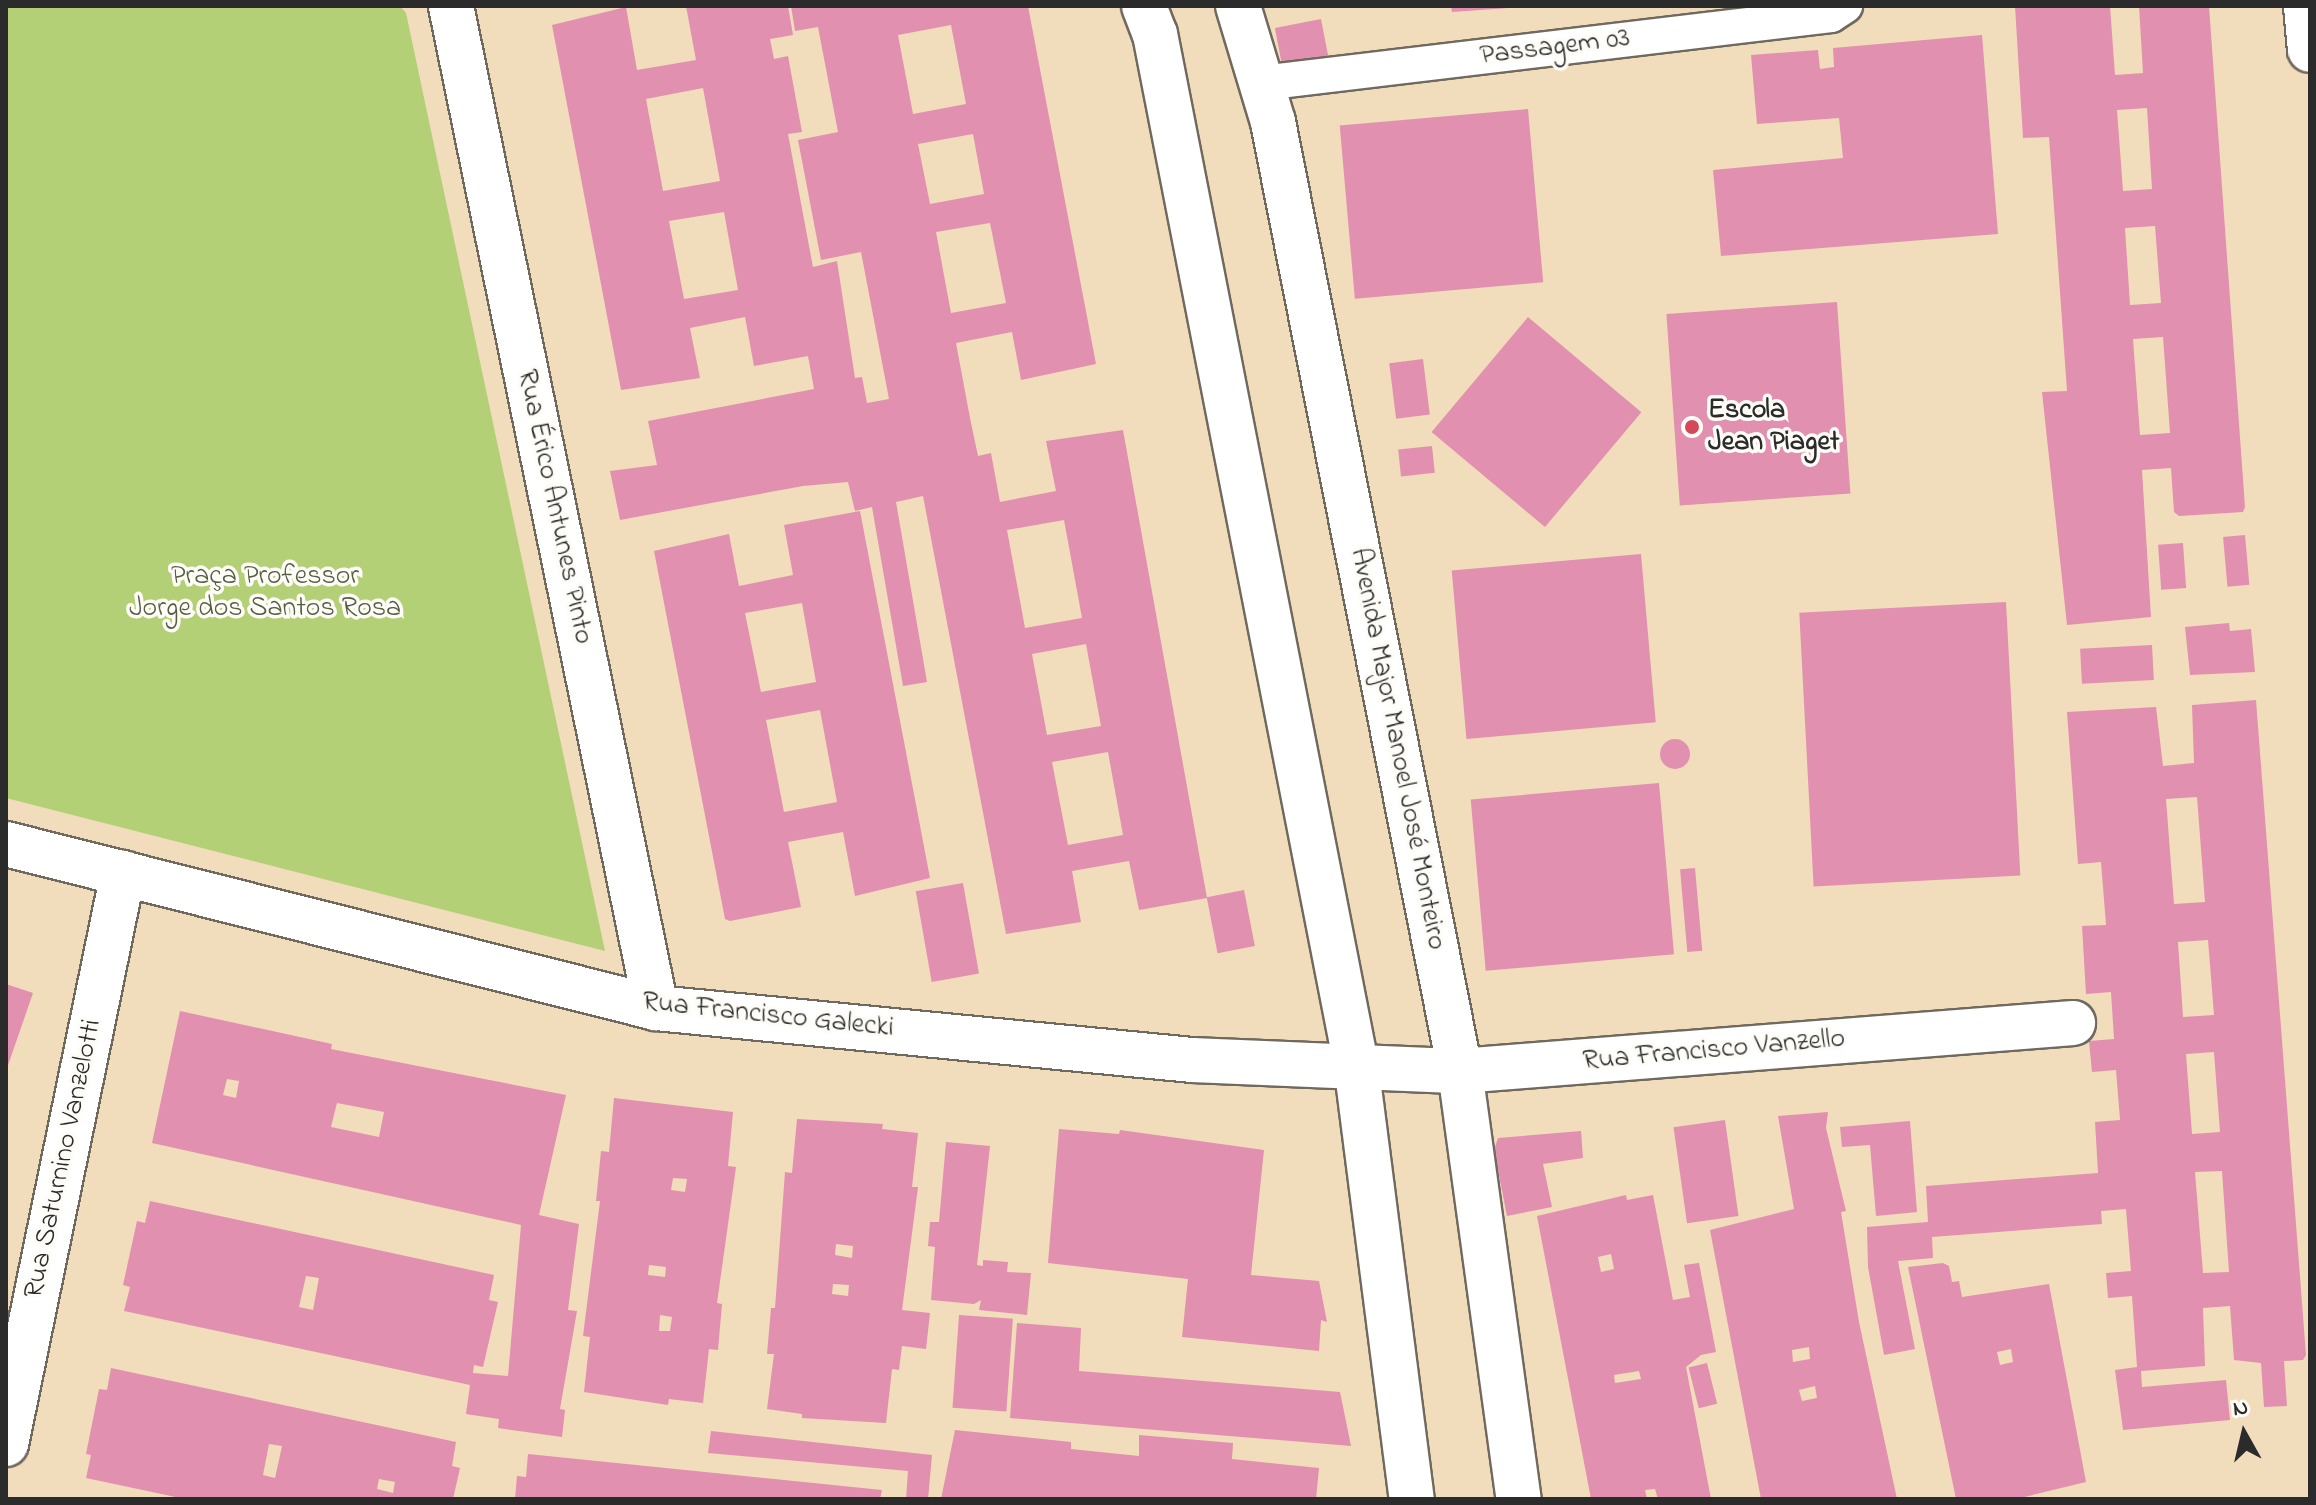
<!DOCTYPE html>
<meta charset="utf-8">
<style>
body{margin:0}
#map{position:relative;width:2316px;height:1505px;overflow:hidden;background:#f1dcbc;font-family:"Indie Flower",sans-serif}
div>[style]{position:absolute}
.green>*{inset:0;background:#b3d076}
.building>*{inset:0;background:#e290b0;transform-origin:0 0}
.round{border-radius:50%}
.roads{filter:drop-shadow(2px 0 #70695e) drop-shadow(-2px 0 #70695e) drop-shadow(0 2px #70695e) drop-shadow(0 -2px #70695e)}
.lane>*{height:34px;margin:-17px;padding:0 17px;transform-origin:17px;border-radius:17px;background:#fff}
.street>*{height:44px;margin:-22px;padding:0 22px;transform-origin:22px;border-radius:22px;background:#fff}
.secondary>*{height:44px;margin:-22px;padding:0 22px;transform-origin:22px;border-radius:22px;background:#fff}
.dots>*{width:22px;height:22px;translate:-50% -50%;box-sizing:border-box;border:4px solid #fdfcf7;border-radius:50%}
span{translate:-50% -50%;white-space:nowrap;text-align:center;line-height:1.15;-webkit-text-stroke:7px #fdfcf7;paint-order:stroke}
.street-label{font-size:28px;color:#2b2b2b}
.poi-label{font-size:28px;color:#2b2b2b;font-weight:700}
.left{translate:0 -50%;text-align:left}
.park-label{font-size:28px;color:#545d42}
.frame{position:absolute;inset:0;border:8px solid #2b2b2b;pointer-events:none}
.north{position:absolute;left:2204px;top:1393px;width:80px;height:80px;-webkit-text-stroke:6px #fdfcf7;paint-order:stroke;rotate:352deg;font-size:22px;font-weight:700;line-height:32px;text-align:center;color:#2b2b2b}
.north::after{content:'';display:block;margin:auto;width:28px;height:36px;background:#2b2b2b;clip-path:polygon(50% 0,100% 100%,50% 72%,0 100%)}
</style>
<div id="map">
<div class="green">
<i style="clip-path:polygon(6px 6px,400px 6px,406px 13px,605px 951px,6px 798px)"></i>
</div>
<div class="building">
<i style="clip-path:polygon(evenodd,686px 6px,788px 6px,793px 35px,770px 39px,774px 59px,788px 56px,802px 132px,788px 134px,813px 267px,837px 261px,855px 378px,862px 377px,867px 403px,889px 399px,861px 252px,821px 260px,798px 140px,838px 132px,818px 27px,795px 31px,791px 6px,1028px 6px,1096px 364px,1021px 380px,1012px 332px,956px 343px,970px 418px,978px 456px,991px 453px,1000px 502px,1056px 491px,1046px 441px,1123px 430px,1207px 898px,1139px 910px,1129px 861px,1072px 871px,1081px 922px,1006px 934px,923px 496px,896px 502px,927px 682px,903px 686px,872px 507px,855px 511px,848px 482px,803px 486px,620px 520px,610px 471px,657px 465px,648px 421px,814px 389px,808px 356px,754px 366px,745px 317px,690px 328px,700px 378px,621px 390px,552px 25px,626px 7px,637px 70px,696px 60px,686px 6px,951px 25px,966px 104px,913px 114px,898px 35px,951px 25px,686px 6px,703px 88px,720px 181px,663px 191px,646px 99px,703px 88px,686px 6px,973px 134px,984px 194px,930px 204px,918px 144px,973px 134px,686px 6px,724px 212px,738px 290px,684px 299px,669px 221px,724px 212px,686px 6px,990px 223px,1006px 303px,951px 313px,936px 232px,990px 223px,686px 6px,1064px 520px,1082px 618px,1025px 628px,1007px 530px,1064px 520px,686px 6px,1086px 644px,1101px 726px,1047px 735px,1032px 654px,1086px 644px,686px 6px,1108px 752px,1123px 835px,1068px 845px,1052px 762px,1108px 752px)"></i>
<i style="clip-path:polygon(1451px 6px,1509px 6px,1509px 8px,1452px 12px)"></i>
<i style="clip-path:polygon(evenodd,2015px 6px,2110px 6px,2115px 75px,2143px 73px,2139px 6px,2209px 6px,2245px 507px,2243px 512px,2179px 516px,2174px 512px,2171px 468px,2142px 470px,2151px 617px,2067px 625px,2042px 392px,2067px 391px,2049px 137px,2023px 138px,2015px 6px,2147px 108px,2152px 189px,2123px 191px,2117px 110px,2147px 108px,2015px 6px,2155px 226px,2161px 303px,2130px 305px,2125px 228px,2155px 226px,2015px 6px,2163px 337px,2170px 433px,2140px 435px,2133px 339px,2163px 337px)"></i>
<i style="left:1321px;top:19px;width:43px;height:47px;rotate:79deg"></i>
<i style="clip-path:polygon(1982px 35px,1998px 234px,1721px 256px,1713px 170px,1843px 158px,1839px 118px,1757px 124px,1751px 55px,1818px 50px,1820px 69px,1834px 67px,1833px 48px)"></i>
<i style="left:1528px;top:109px;width:174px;height:189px;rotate:85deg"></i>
<i style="left:1837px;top:302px;width:192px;height:171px;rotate:86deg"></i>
<i style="left:1528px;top:317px;width:148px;height:150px;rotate:40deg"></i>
<i style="left:1423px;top:359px;width:56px;height:34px;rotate:83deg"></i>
<i style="left:1432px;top:446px;width:27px;height:34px;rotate:84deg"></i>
<i style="clip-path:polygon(evenodd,860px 511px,930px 878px,855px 896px,843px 832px,788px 842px,801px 907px,730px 921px,725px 919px,654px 551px,729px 534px,739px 586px,793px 575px,784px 525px,860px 511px,802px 603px,816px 682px,761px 692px,745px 613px,802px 603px,860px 511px,820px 710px,837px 802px,784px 812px,766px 720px,820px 710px)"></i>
<i style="left:2245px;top:535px;width:50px;height:22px;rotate:85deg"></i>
<i style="left:2183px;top:543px;width:45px;height:25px;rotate:86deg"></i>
<i style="left:1641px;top:554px;width:169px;height:190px;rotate:85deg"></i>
<i style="left:2006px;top:602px;width:274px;height:207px;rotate:87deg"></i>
<i style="clip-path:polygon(2229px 623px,2230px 631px,2251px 629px,2255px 672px,2190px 675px,2185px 627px)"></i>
<i style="left:2152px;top:645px;width:35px;height:72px;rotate:87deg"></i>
<i style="clip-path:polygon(evenodd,2256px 700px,2306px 1355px,2303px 1360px,2284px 1361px,2287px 1406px,2264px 1407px,2261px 1363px,2234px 1360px,2230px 1306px,2203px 1308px,2205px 1366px,2141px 1371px,2142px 1387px,2226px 1380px,2230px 1420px,2123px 1430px,2115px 1370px,2137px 1367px,2132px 1296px,2108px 1298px,2106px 1273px,2131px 1271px,2126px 1209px,2101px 1211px,2102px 1224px,1932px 1237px,1933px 1258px,1898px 1261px,1915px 1349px,1884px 1355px,1868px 1267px,1867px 1227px,1928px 1222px,1926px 1186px,2098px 1173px,2095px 1122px,2120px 1120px,2116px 1070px,2092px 1072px,2089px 1041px,2114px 1039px,2111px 992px,2086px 994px,2082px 926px,2106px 925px,2101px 862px,2078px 864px,2067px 712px,2156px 707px,2163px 766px,2194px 763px,2192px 705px,2256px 700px,2197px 797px,2205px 902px,2174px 904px,2166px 799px,2197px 797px,2256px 700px,2208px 940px,2214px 1015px,2183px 1017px,2178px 942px,2208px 940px,2256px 700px,2214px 1052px,2220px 1132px,2192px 1134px,2186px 1054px,2214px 1052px,2256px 700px,2222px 1171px,2229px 1272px,2203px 1273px,2195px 1172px,2222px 1171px)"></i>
<i class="round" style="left:1660px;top:739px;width:30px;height:30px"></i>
<i style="left:1659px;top:783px;width:172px;height:189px;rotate:85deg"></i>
<i style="left:1695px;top:868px;width:83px;height:15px;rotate:85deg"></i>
<i style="left:963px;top:883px;width:92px;height:48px;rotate:80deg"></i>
<i style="left:1244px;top:890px;width:57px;height:38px;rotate:79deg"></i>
<i style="clip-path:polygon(6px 984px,33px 993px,6px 1071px)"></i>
<i style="clip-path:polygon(evenodd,180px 1011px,332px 1044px,331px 1049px,566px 1095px,539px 1215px,579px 1224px,568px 1310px,577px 1311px,560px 1409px,565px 1410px,562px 1437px,498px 1428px,499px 1419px,466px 1414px,470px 1385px,124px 1311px,130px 1287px,123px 1285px,137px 1221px,145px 1223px,150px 1201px,494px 1275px,489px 1300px,498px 1302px,483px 1367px,474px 1365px,473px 1373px,508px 1376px,521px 1225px,152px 1143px,180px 1011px,227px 1079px,239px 1081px,236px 1098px,223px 1095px,227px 1079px,180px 1011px,337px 1103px,384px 1112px,379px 1137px,331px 1127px,337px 1103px,180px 1011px,306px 1276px,319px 1278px,313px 1310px,299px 1307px,306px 1276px)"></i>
<i style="clip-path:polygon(evenodd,614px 1098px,733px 1112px,728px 1166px,736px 1167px,717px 1303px,722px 1304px,718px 1350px,709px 1349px,703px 1403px,669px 1399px,668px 1405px,584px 1392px,590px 1337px,583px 1336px,600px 1201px,596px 1201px,601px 1151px,609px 1152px,614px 1098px,673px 1178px,687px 1179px,685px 1192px,671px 1190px,673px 1178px,614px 1098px,649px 1265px,666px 1267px,665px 1277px,648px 1275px,649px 1265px,614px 1098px,660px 1315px,672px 1317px,670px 1331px,659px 1331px,660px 1315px)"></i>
<i style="clip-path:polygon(evenodd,1828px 1112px,1826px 1128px,1846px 1211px,1841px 1212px,1859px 1322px,1897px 1499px,1761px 1499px,1710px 1230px,1794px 1209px,1778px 1116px,1828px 1112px,1809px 1347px,1810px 1359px,1793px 1362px,1792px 1350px,1809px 1347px,1828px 1112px,1815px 1386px,1817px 1398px,1802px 1401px,1799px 1390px,1815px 1386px)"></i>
<i style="clip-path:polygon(evenodd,797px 1119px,883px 1124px,882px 1129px,918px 1133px,912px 1187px,918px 1187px,902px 1310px,930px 1313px,926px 1349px,902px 1346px,899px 1370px,892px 1369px,886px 1423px,802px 1418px,802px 1414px,767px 1409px,774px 1354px,767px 1354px,771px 1308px,775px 1308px,785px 1172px,792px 1173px,797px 1119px,836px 1244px,853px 1246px,852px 1258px,835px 1255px,836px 1244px,797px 1119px,833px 1284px,849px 1285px,848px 1296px,832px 1294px,833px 1284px)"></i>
<i style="left:1725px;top:1120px;width:97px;height:52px;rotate:82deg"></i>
<i style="clip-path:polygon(1910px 1121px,1917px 1212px,1876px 1216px,1870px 1145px,1842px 1147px,1840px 1127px)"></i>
<i style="clip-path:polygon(1059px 1129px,1119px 1134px,1120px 1130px,1264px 1150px,1251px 1275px,1319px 1281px,1327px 1322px,1321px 1320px,1319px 1351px,1182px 1337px,1188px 1279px,1048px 1263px)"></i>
<i style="clip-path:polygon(1581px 1131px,1583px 1158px,1543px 1164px,1552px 1207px,1507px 1216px,1494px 1150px,1498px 1138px)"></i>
<i style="clip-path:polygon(946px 1142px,990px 1146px,977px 1265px,983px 1266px,983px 1260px,1008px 1262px,1007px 1272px,1031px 1273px,1027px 1315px,979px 1310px,981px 1300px,974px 1304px,931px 1300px,935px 1247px,928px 1246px,930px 1222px,939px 1222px)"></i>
<i style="clip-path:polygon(evenodd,1626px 1195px,1627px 1200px,1653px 1195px,1673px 1300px,1690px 1297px,1684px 1265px,1699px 1263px,1716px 1352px,1701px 1355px,1686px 1367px,1711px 1499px,1658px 1499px,1655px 1489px,1645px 1490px,1647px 1499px,1591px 1499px,1537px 1216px,1626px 1195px,1611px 1254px,1614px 1269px,1601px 1272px,1598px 1257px,1611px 1254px,1626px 1195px,1639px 1371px,1641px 1379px,1615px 1383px,1614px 1375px,1639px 1371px)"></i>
<i style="clip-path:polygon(evenodd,1943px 1263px,1949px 1266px,1952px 1282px,1959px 1281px,1962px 1297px,2049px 1284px,2086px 1482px,2016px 1499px,1956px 1499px,1908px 1267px,1943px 1263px,2011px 1349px,2013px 1362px,2000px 1365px,1997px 1352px,2011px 1349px)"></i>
<i style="left:959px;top:1315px;width:54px;height:93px;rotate:4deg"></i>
<i style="clip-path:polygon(1017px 1323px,1081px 1328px,1079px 1371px,1340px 1392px,1351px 1446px,1010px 1418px)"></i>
<i style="left:1707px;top:1363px;width:42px;height:19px;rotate:76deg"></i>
<i style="clip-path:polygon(evenodd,111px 1368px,456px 1442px,452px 1466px,460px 1468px,453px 1499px,185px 1499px,86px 1478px,91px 1455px,86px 1454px,99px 1389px,107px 1390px,111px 1368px,269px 1444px,282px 1446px,275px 1478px,263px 1475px,269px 1444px,111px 1368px,379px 1479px,395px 1482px,393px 1493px,377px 1489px,379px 1479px)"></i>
<i style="clip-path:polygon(955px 1430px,1071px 1442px,1071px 1449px,1139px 1456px,1139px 1435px,1233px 1443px,1232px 1459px,1319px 1468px,1316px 1499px,941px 1499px)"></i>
<i style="clip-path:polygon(711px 1431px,932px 1455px,928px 1499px,906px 1499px,908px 1471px,708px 1453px)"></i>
<i style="clip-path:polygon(528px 1454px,882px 1490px,880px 1499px,515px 1499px,517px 1476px,526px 1477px)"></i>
</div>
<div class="roads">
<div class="lane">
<i style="left:1262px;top:83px;width:573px;rotate:-6.81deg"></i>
<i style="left:1831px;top:15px;width:17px;rotate:-33deg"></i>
</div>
<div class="street">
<i style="left:451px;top:6px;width:1023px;rotate:78.44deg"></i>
<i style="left:6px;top:844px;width:670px;rotate:14.16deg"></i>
<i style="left:656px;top:1008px;width:539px;rotate:5.54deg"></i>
<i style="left:1192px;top:1060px;width:268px;rotate:2.4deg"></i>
<i style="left:1460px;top:1071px;width:615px;rotate:-4.48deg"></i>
<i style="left:6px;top:1444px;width:583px;rotate:-78.42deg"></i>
</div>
<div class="secondary">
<i style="left:1144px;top:6px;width:30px;rotate:69deg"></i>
<i style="left:1155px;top:34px;width:1049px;rotate:78.96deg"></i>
<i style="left:1356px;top:1064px;width:439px;rotate:82.7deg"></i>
<i style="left:1238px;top:6px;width:121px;rotate:73.2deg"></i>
<i style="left:1273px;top:122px;width:967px;rotate:78.85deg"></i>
<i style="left:1460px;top:1071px;width:432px;rotate:82.2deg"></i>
<i style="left:2306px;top:6px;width:44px;rotate:84.8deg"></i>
</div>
</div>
<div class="dots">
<i style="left:1692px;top:427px;background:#d1495b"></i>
</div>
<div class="street-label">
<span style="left:1555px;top:48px;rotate:-7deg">Passagem 03</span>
<span style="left:554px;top:507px;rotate:78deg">Rua Érico Antunes Pinto</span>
<span style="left:1397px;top:749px;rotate:79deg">Avenida Major Manoel José Monteiro</span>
<span style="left:768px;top:1016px;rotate:6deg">Rua Francisco Galecki</span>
<span style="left:1714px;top:1051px;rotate:-5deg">Rua Francisco Vanzello</span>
<span style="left:64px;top:1159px;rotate:-78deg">Rua Saturnino Vanzelotti</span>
</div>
<div class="poi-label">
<span class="left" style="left:1708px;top:427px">Escola<br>Jean Piaget</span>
</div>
<div class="park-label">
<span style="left:265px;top:593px">Praça Professor<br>Jorge dos Santos Rosa</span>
</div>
<div class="frame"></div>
<div class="north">N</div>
</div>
